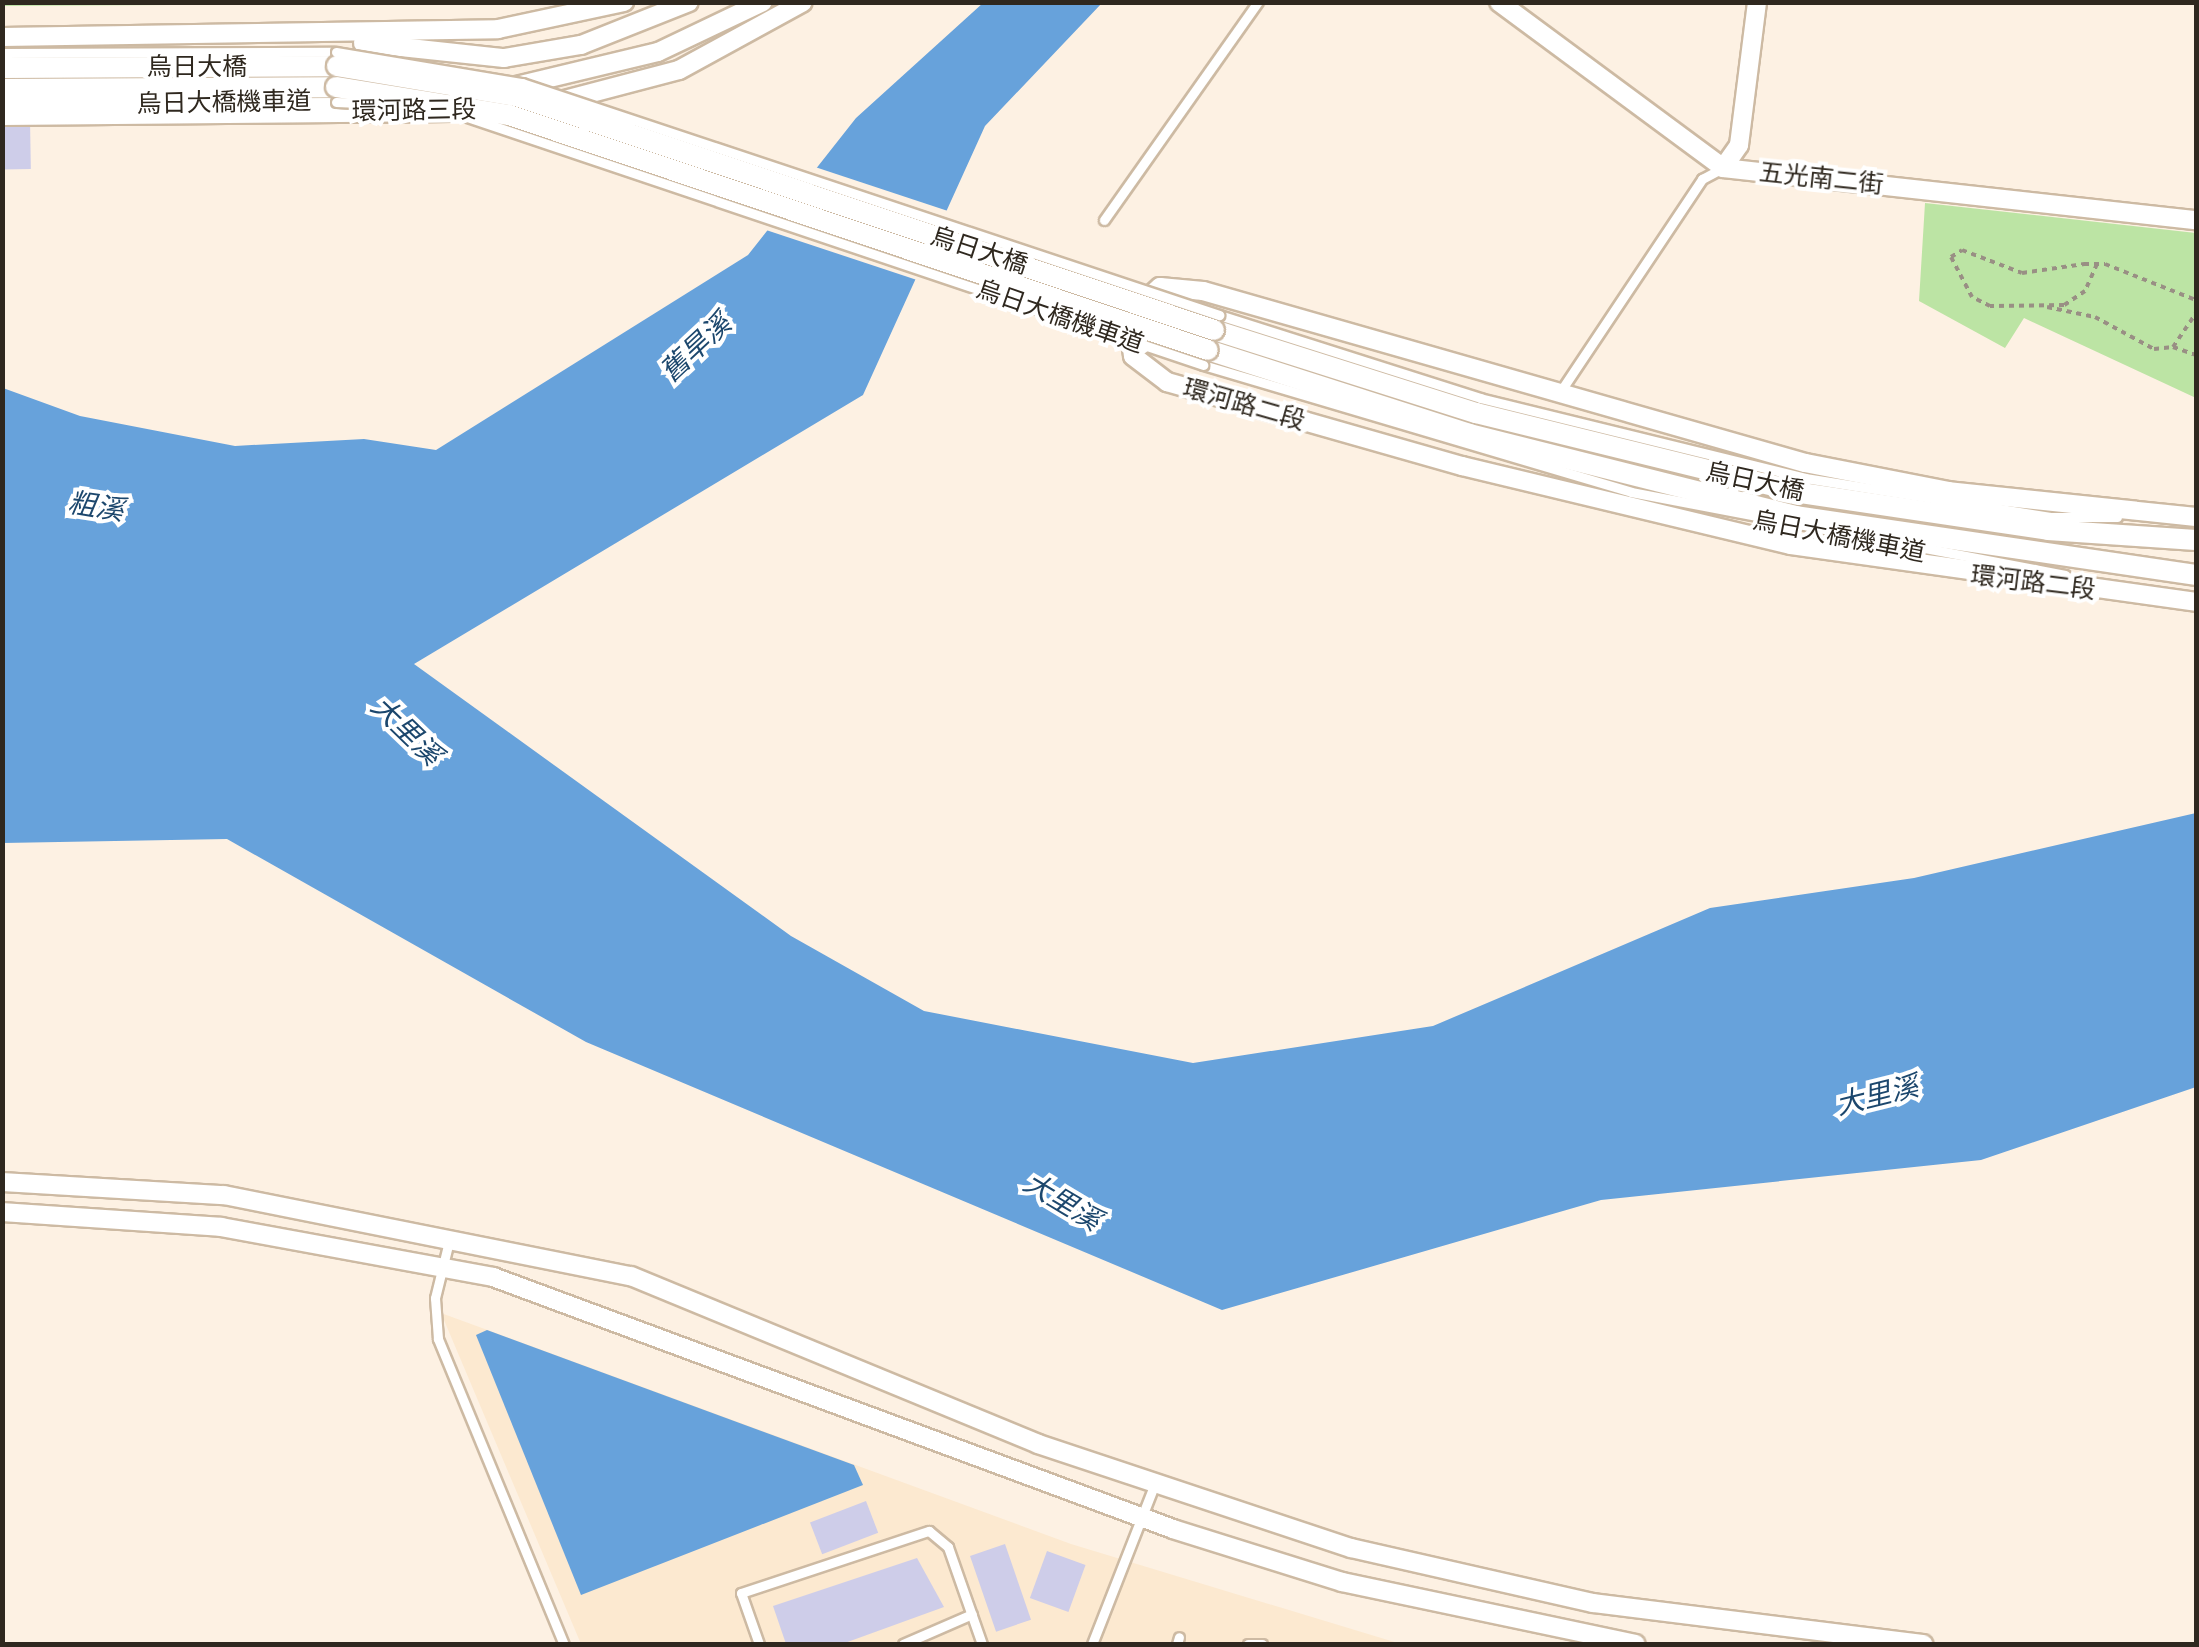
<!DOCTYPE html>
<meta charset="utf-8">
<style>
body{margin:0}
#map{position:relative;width:2199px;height:1647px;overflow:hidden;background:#fdf1e3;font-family:Roboto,"Noto Sans TC",sans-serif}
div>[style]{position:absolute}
.built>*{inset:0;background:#fce9d0}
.green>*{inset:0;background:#bce4a4}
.water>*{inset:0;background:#67a2db}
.pier>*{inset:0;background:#fdf1e3}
.building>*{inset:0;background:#cecde9;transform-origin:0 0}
.path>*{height:4px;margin-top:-2px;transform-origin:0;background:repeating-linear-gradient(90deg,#998f84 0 5px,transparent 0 10px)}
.roads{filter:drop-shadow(2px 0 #cdbaa3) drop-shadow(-2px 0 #cdbaa3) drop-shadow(0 2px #cdbaa3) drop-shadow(0 -2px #cdbaa3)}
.service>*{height:9px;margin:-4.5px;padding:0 4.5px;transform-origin:4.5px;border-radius:4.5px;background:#fff}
.minor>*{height:18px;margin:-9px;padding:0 9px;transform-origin:9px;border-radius:9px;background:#fff}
.tertiary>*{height:20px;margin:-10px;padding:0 10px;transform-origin:10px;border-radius:10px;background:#fff}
.bridges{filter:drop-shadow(2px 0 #cdbaa3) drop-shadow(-2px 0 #cdbaa3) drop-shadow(0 2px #cdbaa3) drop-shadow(0 -2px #cdbaa3)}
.service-bridge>*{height:9px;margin:-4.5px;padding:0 4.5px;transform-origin:4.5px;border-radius:4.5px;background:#fff}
.tertiary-bridge>*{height:20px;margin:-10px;padding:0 10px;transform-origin:10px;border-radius:10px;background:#fff}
span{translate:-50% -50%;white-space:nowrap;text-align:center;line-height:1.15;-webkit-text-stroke:8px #fff;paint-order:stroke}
.street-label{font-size:25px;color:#2f281f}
.water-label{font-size:28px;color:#1c476d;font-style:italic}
.frame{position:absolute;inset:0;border:5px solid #2f281f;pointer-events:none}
</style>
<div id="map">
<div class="built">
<i style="clip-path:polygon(441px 1313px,1071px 1544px,1401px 1644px,581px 1644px)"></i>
</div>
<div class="green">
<i style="clip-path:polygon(3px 2px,539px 2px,539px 3px,3px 6px)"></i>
<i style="clip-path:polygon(1925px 203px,2196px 233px,2196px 398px,2024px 318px,2005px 348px,1919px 301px)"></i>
</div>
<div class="water">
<i style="clip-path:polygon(983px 3px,1102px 3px,985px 126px,863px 395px,414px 664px,791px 936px,924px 1011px,1193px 1063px,1433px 1026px,1710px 908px,1914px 878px,2196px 813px,2196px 1087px,1981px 1160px,1601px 1200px,1222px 1310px,586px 1042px,227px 839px,3px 843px,3px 388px,80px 416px,235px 446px,364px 439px,436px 450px,748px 255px,856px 118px)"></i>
<i style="clip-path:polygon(487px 1330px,854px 1465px,863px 1485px,581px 1595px,476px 1335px)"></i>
</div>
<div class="pier">
<i style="clip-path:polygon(812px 166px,951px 212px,920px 281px,763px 229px)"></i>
</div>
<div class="building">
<i style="left:30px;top:120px;width:49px;height:28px;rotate:89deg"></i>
<i style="left:866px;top:1501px;width:34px;height:60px;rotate:69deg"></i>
<i style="left:1005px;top:1544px;width:80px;height:37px;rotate:71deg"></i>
<i style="left:1047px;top:1551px;width:41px;height:50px;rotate:20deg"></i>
<i style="clip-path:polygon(917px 1558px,944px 1607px,842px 1644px,786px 1644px,773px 1606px)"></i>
</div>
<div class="path">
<i style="left:2097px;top:264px;width:30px;rotate:114deg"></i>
<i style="left:2085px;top:291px;width:25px;rotate:146deg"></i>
<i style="left:2064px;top:305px;width:74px;rotate:179.2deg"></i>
<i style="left:1990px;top:306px;width:20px;rotate:-153deg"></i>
<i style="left:1972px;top:297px;width:45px;rotate:-117.7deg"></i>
<i style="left:1951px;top:257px;width:13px;rotate:-32deg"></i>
<i style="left:1962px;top:250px;width:64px;rotate:21deg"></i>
<i style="left:2022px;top:273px;width:63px;rotate:-8.3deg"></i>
<i style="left:2084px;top:264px;width:21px"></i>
<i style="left:2105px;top:264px;width:98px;rotate:21.6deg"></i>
<i style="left:2047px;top:307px;width:49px;rotate:11.8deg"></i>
<i style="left:2095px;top:317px;width:67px;rotate:28.5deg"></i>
<i style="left:2154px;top:349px;width:19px;rotate:-6deg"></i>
<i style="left:2173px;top:347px;width:41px;rotate:-55.9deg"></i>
<i style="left:2173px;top:347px;width:24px;rotate:19deg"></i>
</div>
<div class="roads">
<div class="service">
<i style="left:2px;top:53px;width:334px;rotate:-0.2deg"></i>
<i style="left:155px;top:103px;width:181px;rotate:-0.3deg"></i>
<i style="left:1104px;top:220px;width:267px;rotate:-54.8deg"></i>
<i style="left:1219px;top:315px;width:274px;rotate:17.6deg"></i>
<i style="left:1480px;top:398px;width:335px;rotate:13.8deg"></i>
<i style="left:1805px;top:478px;width:250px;rotate:9deg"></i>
<i style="left:2052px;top:517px;width:65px"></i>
<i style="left:1203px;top:365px;width:446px;rotate:16.5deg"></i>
<i style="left:1631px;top:492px;width:442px;rotate:10.8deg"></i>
<i style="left:1558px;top:395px;width:260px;rotate:-56.3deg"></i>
<i style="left:1702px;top:179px;width:24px;rotate:-28deg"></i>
<i style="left:449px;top:1241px;width:59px;rotate:103.8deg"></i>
<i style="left:435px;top:1298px;width:41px;rotate:85.8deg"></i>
<i style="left:438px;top:1339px;width:330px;rotate:67.6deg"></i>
<i style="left:759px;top:1644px;width:54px;rotate:-109.4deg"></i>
<i style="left:741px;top:1593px;width:198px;rotate:-18.3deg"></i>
<i style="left:929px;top:1531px;width:25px;rotate:40deg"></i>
<i style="left:948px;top:1547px;width:103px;rotate:70.7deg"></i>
<i style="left:903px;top:1644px;width:75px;rotate:-23.5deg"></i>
<i style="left:1092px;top:1644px;width:170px;rotate:-68.6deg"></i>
<i style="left:1177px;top:1644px;width:7px;rotate:-74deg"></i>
<i style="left:1248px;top:1644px;width:14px"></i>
</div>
<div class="minor">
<i style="left:1499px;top:2px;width:279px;rotate:36.5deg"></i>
<i style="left:1723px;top:168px;width:476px;rotate:6.3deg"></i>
<i style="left:2px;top:37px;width:496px;rotate:-0.9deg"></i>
<i style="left:498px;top:29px;width:129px;rotate:-12.1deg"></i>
<i style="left:363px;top:43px;width:142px;rotate:6.1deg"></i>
<i style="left:504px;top:58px;width:78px;rotate:-9.6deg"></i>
<i style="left:581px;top:45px;width:116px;rotate:-21.7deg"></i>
<i style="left:512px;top:87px;width:150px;rotate:-13.5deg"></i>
<i style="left:658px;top:52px;width:116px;rotate:-25.5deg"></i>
<i style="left:557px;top:102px;width:126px;rotate:-14.7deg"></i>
<i style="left:679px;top:70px;width:141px;rotate:-28.7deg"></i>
<i style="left:2px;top:103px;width:155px;rotate:-1.8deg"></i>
<i style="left:2px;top:116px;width:450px;rotate:-0.5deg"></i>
<i style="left:1723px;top:168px;width:28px;rotate:-55deg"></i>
<i style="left:1739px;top:145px;width:144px;rotate:-82.8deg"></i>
<i style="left:2196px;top:517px;width:248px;rotate:-174deg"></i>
<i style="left:1949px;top:491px;width:147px;rotate:-169deg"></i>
<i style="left:1805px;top:463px;width:626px;rotate:-164.05deg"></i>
<i style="left:1203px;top:291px;width:43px;rotate:-174.7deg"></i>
<i style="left:1160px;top:287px;width:43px;rotate:137.8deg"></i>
<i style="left:1128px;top:316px;width:40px;rotate:82.9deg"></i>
<i style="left:1133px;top:356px;width:43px;rotate:37.4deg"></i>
<i style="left:1167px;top:382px;width:307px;rotate:15.9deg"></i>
<i style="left:1462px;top:466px;width:338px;rotate:13.5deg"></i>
<i style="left:1791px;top:545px;width:409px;rotate:8deg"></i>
<i style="left:2px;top:1182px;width:222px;rotate:3.4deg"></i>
<i style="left:224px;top:1195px;width:415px;rotate:11.3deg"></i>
<i style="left:631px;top:1276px;width:440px;rotate:22.4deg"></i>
<i style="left:1038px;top:1444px;width:330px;rotate:18.4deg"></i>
<i style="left:1351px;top:1548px;width:248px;rotate:12.8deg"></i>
<i style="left:1593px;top:1603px;width:333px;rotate:7.1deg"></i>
<i style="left:2px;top:1212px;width:220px;rotate:3.9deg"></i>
<i style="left:221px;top:1227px;width:277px;rotate:10.4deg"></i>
<i style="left:493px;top:1277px;width:725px;rotate:20.33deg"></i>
<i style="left:1173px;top:1529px;width:177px;rotate:17.4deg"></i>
<i style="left:1342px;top:1582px;width:300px;rotate:11.9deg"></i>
</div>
<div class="tertiary">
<i style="left:2px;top:68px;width:335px;rotate:-0.3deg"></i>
<i style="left:2px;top:89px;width:334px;rotate:-0.3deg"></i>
<i style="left:1214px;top:330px;width:275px;rotate:17.6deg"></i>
<i style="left:1476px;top:413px;width:335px;rotate:13.8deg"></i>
<i style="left:1801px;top:493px;width:250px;rotate:8.5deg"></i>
<i style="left:2048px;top:530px;width:148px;rotate:3.9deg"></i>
<i style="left:1208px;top:350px;width:274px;rotate:17.8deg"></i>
<i style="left:1469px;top:434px;width:337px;rotate:14.1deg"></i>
<i style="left:1796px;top:516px;width:404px;rotate:8.4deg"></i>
</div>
</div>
<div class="bridges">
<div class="service-bridge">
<i style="left:336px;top:52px;width:189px;rotate:9.5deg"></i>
<i style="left:522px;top:83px;width:735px;rotate:18.41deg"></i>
<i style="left:336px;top:102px;width:47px;rotate:2.4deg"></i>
<i style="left:467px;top:117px;width:777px;rotate:18.62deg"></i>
</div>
<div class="tertiary-bridge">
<i style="left:337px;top:66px;width:181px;rotate:9.5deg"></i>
<i style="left:516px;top:96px;width:736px;rotate:18.53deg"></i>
<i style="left:336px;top:87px;width:175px;rotate:9.2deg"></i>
<i style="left:509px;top:115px;width:737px;rotate:18.58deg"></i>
</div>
</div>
<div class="street-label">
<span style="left:197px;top:67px">烏日大橋</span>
<span style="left:224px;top:103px;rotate:-1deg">烏日大橋機車道</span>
<span style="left:414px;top:111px;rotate:-1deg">環河路三段</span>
<span style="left:1821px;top:179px;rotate:6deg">五光南二街</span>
<span style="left:979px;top:251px;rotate:18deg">烏日大橋</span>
<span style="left:1060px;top:317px;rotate:19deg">烏日大橋機車道</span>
<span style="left:1244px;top:405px;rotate:16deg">環河路二段</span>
<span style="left:1755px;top:482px;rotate:12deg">烏日大橋</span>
<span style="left:1839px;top:537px;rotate:11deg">烏日大橋機車道</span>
<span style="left:2033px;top:583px;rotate:7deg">環河路二段</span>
</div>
<div class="water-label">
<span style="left:696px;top:348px;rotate:-43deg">舊旱溪</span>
<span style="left:96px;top:507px;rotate:9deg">粗溪</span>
<span style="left:406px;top:731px;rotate:44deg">大里溪</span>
<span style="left:1877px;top:1096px;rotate:-14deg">大里溪</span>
<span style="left:1062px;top:1202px;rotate:31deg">大里溪</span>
</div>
<div class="frame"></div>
</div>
